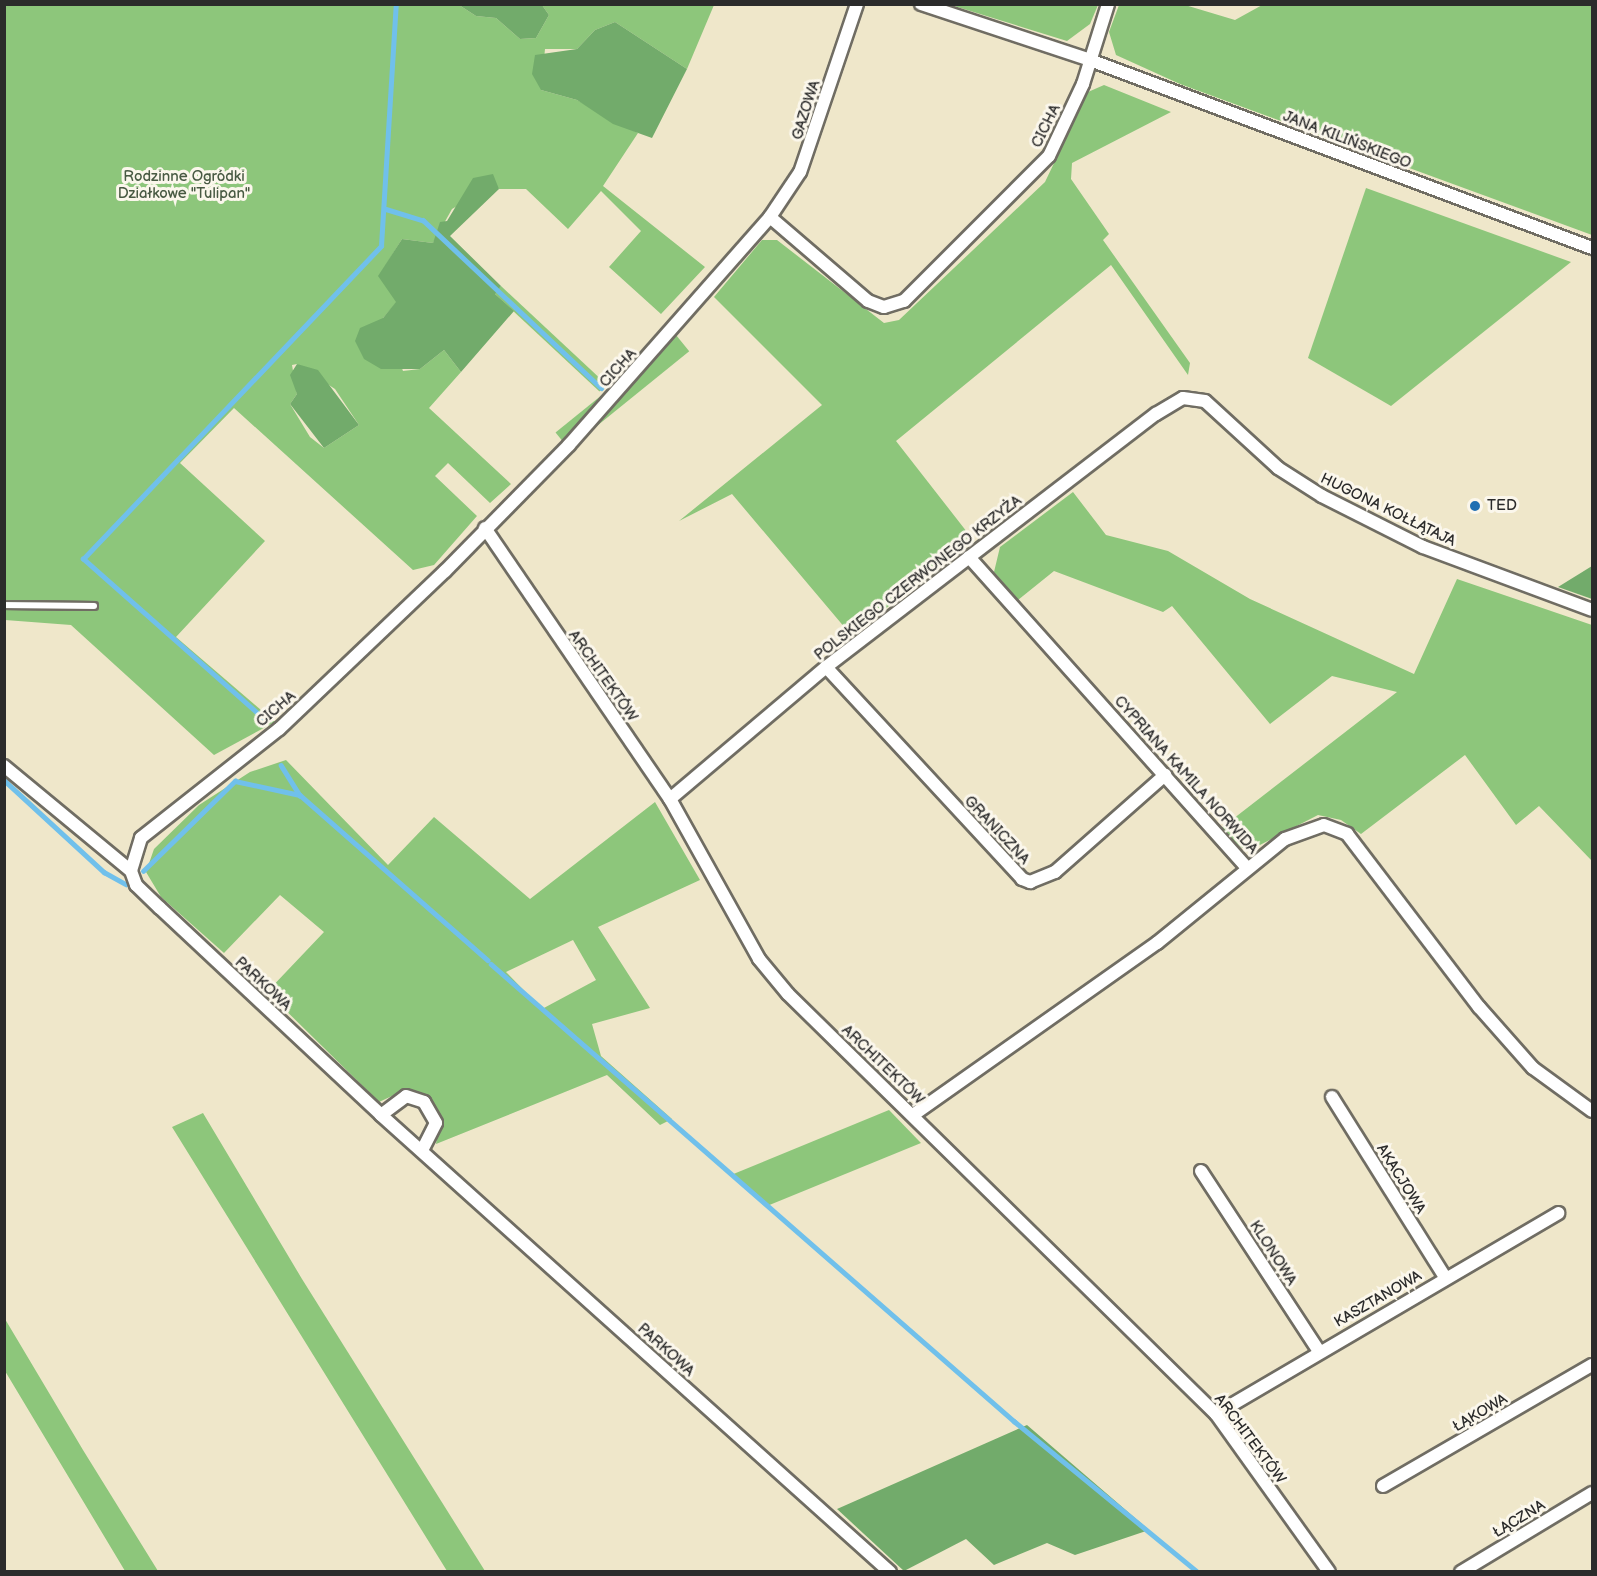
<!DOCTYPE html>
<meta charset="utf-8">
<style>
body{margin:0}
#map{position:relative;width:1597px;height:1576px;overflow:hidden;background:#efe7ca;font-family:"Balsamiq Sans",sans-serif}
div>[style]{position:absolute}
.green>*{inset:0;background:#8dc67b;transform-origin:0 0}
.forest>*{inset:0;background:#72ab6b}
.stream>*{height:4.5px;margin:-2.25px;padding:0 2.25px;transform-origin:2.25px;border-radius:2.25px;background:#70c0eb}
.roads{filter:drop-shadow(2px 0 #706d63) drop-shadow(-2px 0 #706d63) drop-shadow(0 2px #706d63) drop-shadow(0 -2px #706d63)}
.lane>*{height:6px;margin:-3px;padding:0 3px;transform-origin:3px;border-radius:3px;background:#fff}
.street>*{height:12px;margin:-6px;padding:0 6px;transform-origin:6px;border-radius:6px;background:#fff}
.dots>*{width:16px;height:16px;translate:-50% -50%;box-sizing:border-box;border:3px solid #fbf7ec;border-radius:50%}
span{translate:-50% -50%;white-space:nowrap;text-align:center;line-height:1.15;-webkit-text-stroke:6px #fbf7ec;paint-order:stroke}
.street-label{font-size:15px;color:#2b2b2b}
.park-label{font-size:15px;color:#485a43}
.poi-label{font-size:15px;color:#2b2b2b}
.left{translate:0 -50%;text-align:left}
.frame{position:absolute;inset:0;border:6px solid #2b2b2b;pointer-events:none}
</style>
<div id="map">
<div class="green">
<i style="clip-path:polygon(1264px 4px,1592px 5px,1592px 235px,1180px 84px,1116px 55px,1109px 32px,1119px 5px,1185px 5px,1235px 20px)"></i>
<i style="clip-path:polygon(evenodd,4px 5px,459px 5px,476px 16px,496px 18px,520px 39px,536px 38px,549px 15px,542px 5px,714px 5px,687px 69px,615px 22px,595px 30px,577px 49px,545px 49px,541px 90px,577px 100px,638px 133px,603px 186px,705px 267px,661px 314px,609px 267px,641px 231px,601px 191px,568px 229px,526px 189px,499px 189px,495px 184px,452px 209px,433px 243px,402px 239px,379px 276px,397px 302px,383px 318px,403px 371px,420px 369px,444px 350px,461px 372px,429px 408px,511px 484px,490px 503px,448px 463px,435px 476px,477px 516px,434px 565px,413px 570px,234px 408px,180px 463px,265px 541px,176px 637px,275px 722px,214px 755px,71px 625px,5px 620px,4px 5px,297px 364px,335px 389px,359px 425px,324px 448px,310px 437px,290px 404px,297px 394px,292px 365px,297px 364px)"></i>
<i style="clip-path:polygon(951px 5px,1098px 5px,1090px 24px,1067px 41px)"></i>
<i style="clip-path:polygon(1104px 85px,1171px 112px,1072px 163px,1071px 179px,1109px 234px,1103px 240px,1190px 363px,1188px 375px,1111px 265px,896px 441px,974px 541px,851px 635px,732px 494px,679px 521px,822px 405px,714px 297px,762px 240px,777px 240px,884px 323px,899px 320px,1045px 182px,1088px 92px)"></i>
<i style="clip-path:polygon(1366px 188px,1571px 262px,1391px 406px,1308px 358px)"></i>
<i style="left:501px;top:286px;width:144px;height:10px;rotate:43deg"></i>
<i style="left:676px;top:335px;width:21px;height:155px;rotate:51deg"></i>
<i style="clip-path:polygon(1073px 492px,1106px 535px,1168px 551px,1250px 599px,1414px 674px,1457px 579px,1592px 625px,1592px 861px,1539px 806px,1516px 825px,1465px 755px,1361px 834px,1341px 820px,1318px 815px,1258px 846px,1242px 848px,1220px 829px,1397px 692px,1332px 676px,1270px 724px,1172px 606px,1163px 612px,1054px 571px,1018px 600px,994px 572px,1000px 547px)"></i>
<i style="clip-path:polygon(evenodd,286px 760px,388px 865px,434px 817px,530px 899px,655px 802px,700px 880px,598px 927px,650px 1008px,592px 1024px,601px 1056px,672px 1119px,660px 1125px,607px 1075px,436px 1144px,440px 1118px,405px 1090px,379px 1102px,267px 992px,324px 932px,280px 895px,224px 953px,161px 897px,146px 872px,154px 849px,199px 805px,250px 772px,286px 760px,573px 940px,596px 980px,542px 1009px,506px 972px,573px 940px)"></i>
<i style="clip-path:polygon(889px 1110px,921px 1143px,767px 1206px,731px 1175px)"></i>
<i style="clip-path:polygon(203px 1113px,302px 1279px,485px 1571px,447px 1571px,172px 1127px)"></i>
<i style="clip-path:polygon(5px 1319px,83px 1450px,158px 1571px,125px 1571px,5px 1371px)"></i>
</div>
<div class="forest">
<i style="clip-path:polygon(459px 5px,542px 5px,549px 15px,536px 38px,520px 39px,496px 18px,476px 16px)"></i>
<i style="clip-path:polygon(615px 22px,687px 69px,652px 138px,613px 124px,577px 100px,541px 90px,532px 74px,535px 55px,577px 49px,595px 30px)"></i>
<i style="clip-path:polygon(493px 174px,499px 189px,450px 236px,501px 286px,495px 294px,514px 311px,461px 372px,444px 350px,420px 369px,381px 369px,364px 359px,355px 341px,360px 328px,383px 318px,396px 302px,378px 276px,402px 239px,433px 243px,440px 222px,447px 221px,473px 178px)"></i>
<i style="clip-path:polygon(297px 364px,318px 370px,359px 425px,324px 448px,290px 404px,297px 394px,290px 375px)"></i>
<i style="clip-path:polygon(1592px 566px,1592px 599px,1558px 587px)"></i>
<i style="clip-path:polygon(1027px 1425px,1149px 1530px,1075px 1555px,1047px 1543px,994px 1565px,966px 1539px,904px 1571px,837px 1509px)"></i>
</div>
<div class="stream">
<i style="left:386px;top:209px;width:39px;rotate:17deg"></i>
<i style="left:423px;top:220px;width:245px;rotate:43.3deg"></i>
<i style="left:265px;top:720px;width:243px;rotate:-138.5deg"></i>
<i style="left:83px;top:559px;width:432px;rotate:-46.4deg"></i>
<i style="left:381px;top:246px;width:242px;rotate:-86.5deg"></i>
<i style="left:281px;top:765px;width:36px;rotate:58deg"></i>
<i style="left:4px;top:780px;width:136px;rotate:42.6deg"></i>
<i style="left:104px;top:872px;width:25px;rotate:29deg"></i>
<i style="left:143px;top:871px;width:129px;rotate:-44.4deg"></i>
<i style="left:235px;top:781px;width:66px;rotate:12.2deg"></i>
<i style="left:300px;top:795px;width:250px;rotate:41.3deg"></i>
<i style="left:491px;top:964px;width:695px;rotate:41.15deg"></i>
<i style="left:1014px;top:1421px;width:238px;rotate:39.4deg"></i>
</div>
<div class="roads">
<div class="lane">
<i style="left:4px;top:605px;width:90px;rotate:0.6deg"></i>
</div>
<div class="street">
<i style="left:857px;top:4px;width:177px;rotate:108.7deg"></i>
<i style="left:800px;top:172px;width:54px;rotate:123.7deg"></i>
<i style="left:770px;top:217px;width:304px;rotate:131.4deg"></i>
<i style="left:569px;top:445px;width:177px;rotate:134.5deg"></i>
<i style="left:445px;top:571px;width:229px;rotate:136.4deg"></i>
<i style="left:279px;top:729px;width:176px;rotate:141.7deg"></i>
<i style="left:141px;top:838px;width:34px;rotate:107deg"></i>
<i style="left:131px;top:871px;width:15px;rotate:70deg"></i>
<i style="left:136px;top:885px;width:33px;rotate:44deg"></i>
<i style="left:160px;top:908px;width:303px;rotate:43.1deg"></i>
<i style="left:381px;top:1115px;width:684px;rotate:41.92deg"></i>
<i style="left:921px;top:4px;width:178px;rotate:18.3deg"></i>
<i style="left:1090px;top:60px;width:536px;rotate:20.53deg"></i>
<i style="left:770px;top:217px;width:129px;rotate:40.6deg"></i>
<i style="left:868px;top:301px;width:17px;rotate:21deg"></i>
<i style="left:884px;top:307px;width:21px;rotate:-17deg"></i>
<i style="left:904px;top:301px;width:205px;rotate:-45deg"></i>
<i style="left:1049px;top:156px;width:80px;rotate:-64.7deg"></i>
<i style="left:1083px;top:84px;width:84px;rotate:-72.6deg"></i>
<i style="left:485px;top:528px;width:328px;rotate:55.7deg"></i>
<i style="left:670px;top:799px;width:183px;rotate:60.9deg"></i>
<i style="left:759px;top:959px;width:45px;rotate:50.4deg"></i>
<i style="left:788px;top:994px;width:600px;rotate:44.46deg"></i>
<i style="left:1216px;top:1414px;width:194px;rotate:54.4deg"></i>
<i style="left:969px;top:557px;width:416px;rotate:48.2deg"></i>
<i style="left:826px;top:667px;width:289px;rotate:47.2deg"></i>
<i style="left:1022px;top:879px;width:9px;rotate:21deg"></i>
<i style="left:1030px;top:882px;width:27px;rotate:-22deg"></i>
<i style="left:1055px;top:872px;width:147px;rotate:-41.4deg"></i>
<i style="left:4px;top:766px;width:165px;rotate:39.6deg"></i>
<i style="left:670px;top:799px;width:204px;rotate:-40.2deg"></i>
<i style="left:826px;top:667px;width:416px;rotate:-37.5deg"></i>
<i style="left:1156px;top:414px;width:31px;rotate:-31deg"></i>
<i style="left:1183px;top:398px;width:22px;rotate:8deg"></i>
<i style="left:1205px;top:401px;width:99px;rotate:42.5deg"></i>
<i style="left:1278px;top:468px;width:52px;rotate:32.5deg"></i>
<i style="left:1322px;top:496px;width:113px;rotate:26.8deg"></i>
<i style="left:1423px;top:547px;width:180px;rotate:20.4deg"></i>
<i style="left:1332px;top:1097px;width:213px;rotate:57.9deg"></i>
<i style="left:381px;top:1115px;width:31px;rotate:-37deg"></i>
<i style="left:406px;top:1096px;width:19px;rotate:18deg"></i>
<i style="left:424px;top:1102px;width:24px;rotate:60deg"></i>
<i style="left:436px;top:1123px;width:31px;rotate:117deg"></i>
<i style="left:913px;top:1115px;width:299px;rotate:-35.2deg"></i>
<i style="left:1157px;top:943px;width:165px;rotate:-39.1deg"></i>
<i style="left:1285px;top:839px;width:41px;rotate:-19.7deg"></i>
<i style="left:1324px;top:825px;width:25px;rotate:21deg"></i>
<i style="left:1347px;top:834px;width:218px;rotate:52.7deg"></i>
<i style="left:1479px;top:1007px;width:81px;rotate:48.5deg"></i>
<i style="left:1533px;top:1068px;width:73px;rotate:36.1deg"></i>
<i style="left:1201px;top:1171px;width:215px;rotate:56.8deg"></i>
<i style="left:1216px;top:1414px;width:397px;rotate:-30.4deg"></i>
<i style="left:1383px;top:1486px;width:241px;rotate:-30.1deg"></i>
<i style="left:1461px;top:1572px;width:153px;rotate:-31.1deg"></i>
</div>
</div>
<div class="dots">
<i style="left:1475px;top:506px;background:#1f6fb2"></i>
</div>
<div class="street-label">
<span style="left:806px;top:110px;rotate:-72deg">GAZOWA</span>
<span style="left:1046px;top:126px;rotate:-64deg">CICHA</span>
<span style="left:1347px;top:140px;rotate:21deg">JANA KILIŃSKIEGO</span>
<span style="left:618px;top:368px;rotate:-48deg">CICHA</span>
<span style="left:1388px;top:510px;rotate:26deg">HUGONA KOŁŁĄTAJA</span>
<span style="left:918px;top:578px;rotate:-38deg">POLSKIEGO CZERWONEGO KRZYŻA</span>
<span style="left:603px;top:676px;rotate:55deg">ARCHITEKTÓW</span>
<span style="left:276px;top:709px;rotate:-41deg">CICHA</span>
<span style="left:1186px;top:775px;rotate:48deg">CYPRIANA KAMILA NORWIDA</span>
<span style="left:997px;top:830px;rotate:47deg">GRANICZNA</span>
<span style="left:263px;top:984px;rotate:43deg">PARKOWA</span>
<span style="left:883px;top:1065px;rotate:44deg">ARCHITEKTÓW</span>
<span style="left:1401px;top:1179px;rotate:58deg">AKACJOWA</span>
<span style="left:1273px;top:1253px;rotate:57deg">KLONOWA</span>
<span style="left:1378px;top:1299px;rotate:-30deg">KASZTANOWA</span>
<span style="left:666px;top:1350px;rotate:42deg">PARKOWA</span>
<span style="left:1480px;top:1413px;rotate:-30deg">ŁĄKOWA</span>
<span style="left:1250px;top:1439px;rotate:53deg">ARCHITEKTÓW</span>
<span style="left:1519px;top:1519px;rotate:-31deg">ŁĄCZNA</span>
</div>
<div class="park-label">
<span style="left:184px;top:185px">Rodzinne Ogródki<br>Działkowe "Tulipan"</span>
</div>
<div class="poi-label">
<span class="left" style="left:1487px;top:506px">TED</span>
</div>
<div class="frame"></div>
</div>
